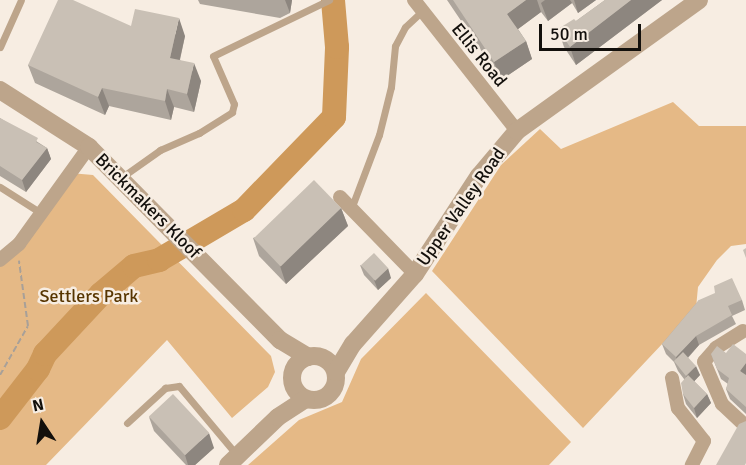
<!DOCTYPE html>
<style>
body{margin:0}
#map{position:relative;width:746px;height:465px;overflow:hidden;background:#f7ede2;font-family:Signika,sans-serif}
div>[style]{position:absolute}
.green>*{inset:0;background:#e5b986}
.river>*{height:24px;margin:-12px;padding:0 12px;transform-origin:12px;border-radius:12px;background:#ce995a}
.path>*{height:2px;margin-top:-1px;transform-origin:0;background:repeating-linear-gradient(90deg,#a8a098 0 6px,transparent 0 9px)}
.service>*{height:7px;margin:-3.5px;padding:0 3.5px;transform-origin:3.5px;border-radius:3.5px;background:#bda58b}
.minor>*{height:14px;margin:-7px;padding:0 7px;transform-origin:7px;border-radius:7px;background:#bda58b}
.tertiary>*{height:18px;margin:-9px;padding:0 9px;transform-origin:9px;border-radius:9px;background:#bda58b}
.tertiary>.ring{margin:-9px;padding:0;box-sizing:content-box;background:none;border:18px solid #bda58b;border-radius:50%}
.wall>*{inset:0;background:#ada59c}
.shaded-wall>*{inset:0;background:#8d867f}
.building>*{inset:0;background:#c9c0b5;transform-origin:0 0}
span{translate:-50% -50%;white-space:nowrap;text-align:center;line-height:1.15;-webkit-text-stroke:5px #f7ede2;paint-order:stroke}
.street-label{font-size:18px;color:#13100c}
.park-label{font-size:18px;color:#573500}
.north{position:absolute;left:12px;top:393px;width:60px;height:60px;-webkit-text-stroke:4px #f7ede2;paint-order:stroke;rotate:348deg;font-size:16px;font-weight:700;line-height:24px;text-align:center;color:#13100c}
.north::after{content:'';display:block;margin:auto;width:21px;height:27px;background:#13100c;clip-path:polygon(50% 0,100% 100%,50% 72%,0 100%)}
.scale{position:absolute;left:539px;top:24px;width:102px;height:27px;box-sizing:border-box;border:3px solid #13100c;border-top:0;padding-left:8px;font-size:18px;line-height:21px;white-space:nowrap;color:#13100c;-webkit-text-stroke:4px #f7ede2;paint-order:stroke}
</style>
<div id="map">
<div class="green">
<i style="clip-path:polygon(673px 102px,699px 126px,746px 126px,746px 244px,731px 246px,717px 260px,698px 287px,696px 308px,583px 428px,432px 271px,501px 165px,540px 129px,561px 149px)"></i>
<i style="clip-path:polygon(70px 173px,93px 175px,271px 356px,275px 372px,268px 387px,232px 418px,167px 340px,46px 465px,0 465px,0 261px)"></i>
<i style="clip-path:polygon(426px 293px,571px 442px,549px 465px,248px 465px,299px 420px,342px 402px,361px 359px)"></i>
</div>
<div class="river">
<i style="left:0;top:418px;width:62px;rotate:-52.2deg"></i>
<i style="left:38px;top:369px;width:17px;rotate:-65deg"></i>
<i style="left:45px;top:354px;width:82px;rotate:-47deg"></i>
<i style="left:101px;top:294px;width:43px;rotate:-40.3deg"></i>
<i style="left:134px;top:266px;width:26px;rotate:-13deg"></i>
<i style="left:159px;top:260px;width:99px;rotate:-30.5deg"></i>
<i style="left:244px;top:210px;width:129px;rotate:-45.9deg"></i>
<i style="left:334px;top:117px;width:70px;rotate:-87.5deg"></i>
<i style="left:337px;top:47px;width:47px;rotate:-94.9deg"></i>
</div>
<div class="path">
<i style="left:0;top:375px;width:56px;rotate:-60.3deg"></i>
<i style="left:28px;top:326px;width:66px;rotate:-97.9deg"></i>
</div>
<div class="service">
<i style="left:0;top:47px;width:51px;rotate:-65.9deg"></i>
<i style="left:122px;top:177px;width:47px;rotate:-35.4deg"></i>
<i style="left:160px;top:150px;width:43px;rotate:-23.6deg"></i>
<i style="left:199px;top:133px;width:39px;rotate:-32deg"></i>
<i style="left:232px;top:112px;width:8px;rotate:-76deg"></i>
<i style="left:234px;top:104px;width:52px;rotate:-113.6deg"></i>
<i style="left:213px;top:56px;width:129px;rotate:-25.8deg"></i>
<i style="left:0;top:187px;width:49px;rotate:32.4deg"></i>
<i style="left:351px;top:209px;width:79px;rotate:-69.3deg"></i>
<i style="left:379px;top:135px;width:49px;rotate:-76deg"></i>
<i style="left:391px;top:87px;width:41px;rotate:-84.4deg"></i>
<i style="left:395px;top:46px;width:21px;rotate:-62deg"></i>
<i style="left:405px;top:27px;width:22px;rotate:-43deg"></i>
<i style="left:127px;top:423px;width:52px;rotate:-42.6deg"></i>
<i style="left:165px;top:388px;width:14px;rotate:-8deg"></i>
<i style="left:179px;top:386px;width:90px;rotate:50deg"></i>
</div>
<div class="minor">
<i style="left:414px;top:0;width:167px;rotate:51.8deg"></i>
<i style="left:340px;top:197px;width:107px;rotate:45.8deg"></i>
<i style="left:0;top:260px;width:25px;rotate:-40deg"></i>
<i style="left:19px;top:244px;width:120px;rotate:-54.2deg"></i>
<i style="left:743px;top:331px;width:32px;rotate:148deg"></i>
<i style="left:716px;top:348px;width:18px;rotate:131deg"></i>
<i style="left:704px;top:362px;width:46px;rotate:66.8deg"></i>
<i style="left:722px;top:404px;width:33px;rotate:43deg"></i>
<i style="left:672px;top:378px;width:31px;rotate:79deg"></i>
<i style="left:678px;top:408px;width:42px;rotate:51.8deg"></i>
<i style="left:704px;top:441px;width:27px;rotate:117deg"></i>
</div>
<div class="tertiary">
<i style="left:0;top:90px;width:106px;rotate:32.6deg"></i>
<i style="left:89px;top:147px;width:272px;rotate:45.3deg"></i>
<i style="left:280px;top:340px;width:33px;rotate:31deg"></i>
<i class="ring" style="left:292px;top:356px;width:26px;height:26px"></i>
<i style="left:336px;top:372px;width:33px;rotate:-59deg"></i>
<i style="left:353px;top:344px;width:94px;rotate:-48.5deg"></i>
<i style="left:415px;top:274px;width:117px;rotate:-56.9deg"></i>
<i style="left:479px;top:176px;width:59px;rotate:-49.8deg"></i>
<i style="left:517px;top:131px;width:224px;rotate:-35.7deg"></i>
<i style="left:228px;top:465px;width:69px;rotate:-43.8deg"></i>
<i style="left:278px;top:417px;width:33px;rotate:-33deg"></i>
</div>
<div class="wall">
<i style="clip-path:polygon(198px 0,292px 0,290px 13px,280px 18px,200px 4px)"></i>
<i style="clip-path:polygon(447px 0,596px 0,578px 13px,572px 3px,548px 21px,541px 12px,518px 29px,526px 41px,532px 59px,501px 80px)"></i>
<i style="clip-path:polygon(605px 0,662px 0,576px 65px,564px 47px,558px 29px,576px 21px)"></i>
<i style="clip-path:polygon(131px 26px,185px 36px,180px 60px,201px 81px,194px 112px,174px 107px,171px 120px,109px 106px,105px 115px,35px 83px,28px 65px)"></i>
<i style="clip-path:polygon(0 118px,47px 148px,51px 159px,26px 192px,0 176px)"></i>
<i style="clip-path:polygon(341px 208px,348px 226px,286px 284px,259px 256px,253px 238px)"></i>
<i style="clip-path:polygon(360px 265px,391px 278px,378px 290px,364px 275px)"></i>
<i style="clip-path:polygon(699px 300px,742px 300px,745px 310px,732px 316px,736px 324px,699px 345px,688px 358px,700px 375px,694px 381px,707px 394px,711px 403px,697px 418px,686px 404px,683px 394px,684px 379px,678px 371px,674px 362px,666px 354px,662px 344px)"></i>
<i style="clip-path:polygon(726px 353px,746px 354px,746px 414px,730px 399px,726px 389px,728px 384px,721px 379px,711px 354px)"></i>
<i style="clip-path:polygon(149px 417px,214px 448px,195px 465px,186px 465px,154px 431px)"></i>
</div>
<div class="shaded-wall">
<i style="clip-path:polygon(285px 0,292px 0,290px 13px)"></i>
<i style="clip-path:polygon(526px 0,537px 0,541px 12px,514px 32px,507px 14px)"></i>
<i style="clip-path:polygon(545px 0,570px 0,572px 3px,548px 21px,541px 3px)"></i>
<i style="clip-path:polygon(574px 0,596px 0,578px 13px)"></i>
<i style="clip-path:polygon(631px 0,662px 0,576px 65px,570px 47px)"></i>
<i style="clip-path:polygon(179px 18px,185px 36px,176px 76px,170px 58px)"></i>
<i style="clip-path:polygon(526px 41px,532px 59px,501px 80px,494px 62px)"></i>
<i style="clip-path:polygon(194px 63px,201px 81px,194px 112px,187px 94px)"></i>
<i style="clip-path:polygon(102px 88px,109px 106px,105px 115px,98px 97px)"></i>
<i style="clip-path:polygon(167px 89px,174px 107px,171px 120px,165px 101px)"></i>
<i style="clip-path:polygon(47px 148px,51px 159px,26px 192px,22px 180px)"></i>
<i style="clip-path:polygon(341px 208px,348px 226px,286px 284px,280px 266px)"></i>
<i style="clip-path:polygon(388px 268px,391px 278px,378px 290px,374px 280px)"></i>
<i style="clip-path:polygon(696px 336px,699px 345px,679px 367px,676px 357px)"></i>
<i style="clip-path:polygon(746px 363px,746px 377px,740px 371px)"></i>
<i style="clip-path:polygon(696px 366px,700px 375px,690px 386px,686px 376px)"></i>
<i style="clip-path:polygon(707px 394px,711px 403px,697px 418px,694px 408px)"></i>
<i style="clip-path:polygon(209px 433px,214px 448px,195px 465px,188px 465px,185px 455px)"></i>
</div>
<div class="building">
<i style="clip-path:polygon(58px 0,73px 0,131px 26px,135px 9px,179px 18px,170px 58px,194px 63px,187px 94px,167px 89px,165px 101px,102px 88px,98px 97px,28px 65px)"></i>
<i style="clip-path:polygon(453px 0,526px 0,507px 14px,526px 41px,494px 62px)"></i>
<i style="clip-path:polygon(605px 0,631px 0,570px 47px,558px 29px,574px 19px,576px 21px)"></i>
<i style="clip-path:polygon(0 118px,38px 138px,36px 142px,47px 148px,22px 180px,0 166px)"></i>
<i style="left:314px;top:180px;width:39px;height:84px;rotate:46deg"></i>
<i style="clip-path:polygon(746px 248px,746px 258px,743px 250px)"></i>
<i style="left:374px;top:253px;width:21px;height:18px;rotate:47deg"></i>
<i style="clip-path:polygon(732px 278px,742px 300px,728px 306px,732px 315px,696px 336px,676px 357px,662px 344px,699px 300px,715px 293px,714px 286px)"></i>
<i style="clip-path:polygon(733px 344px,746px 354px,746px 363px,740px 371px,746px 375px,746px 407px,726px 389px,729px 378px,717px 369px,711px 354px,717px 346px,726px 353px)"></i>
<i style="clip-path:polygon(683px 352px,696px 366px,686px 376px,674px 361px)"></i>
<i style="clip-path:polygon(688px 375px,707px 394px,694px 408px,683px 394px,681px 383px)"></i>
<i style="left:173px;top:394px;width:53px;height:33px;rotate:47deg"></i>
<i style="clip-path:polygon(746px 421px,746px 463px,745px 465px,716px 465px,739px 424px)"></i>
</div>
<div class="street-label">
<span style="left:479px;top:55px;rotate:51deg">Ellis Road</span>
<span style="left:148px;top:206px;rotate:45deg">Brickmakers Kloof</span>
<span style="left:461px;top:207px;rotate:-55deg">Upper Valley Road</span>
</div>
<div class="park-label">
<span style="left:89px;top:296px">Settlers Park</span>
</div>
<div class="north">N</div>
<div class="scale">50 m</div>
</div>
